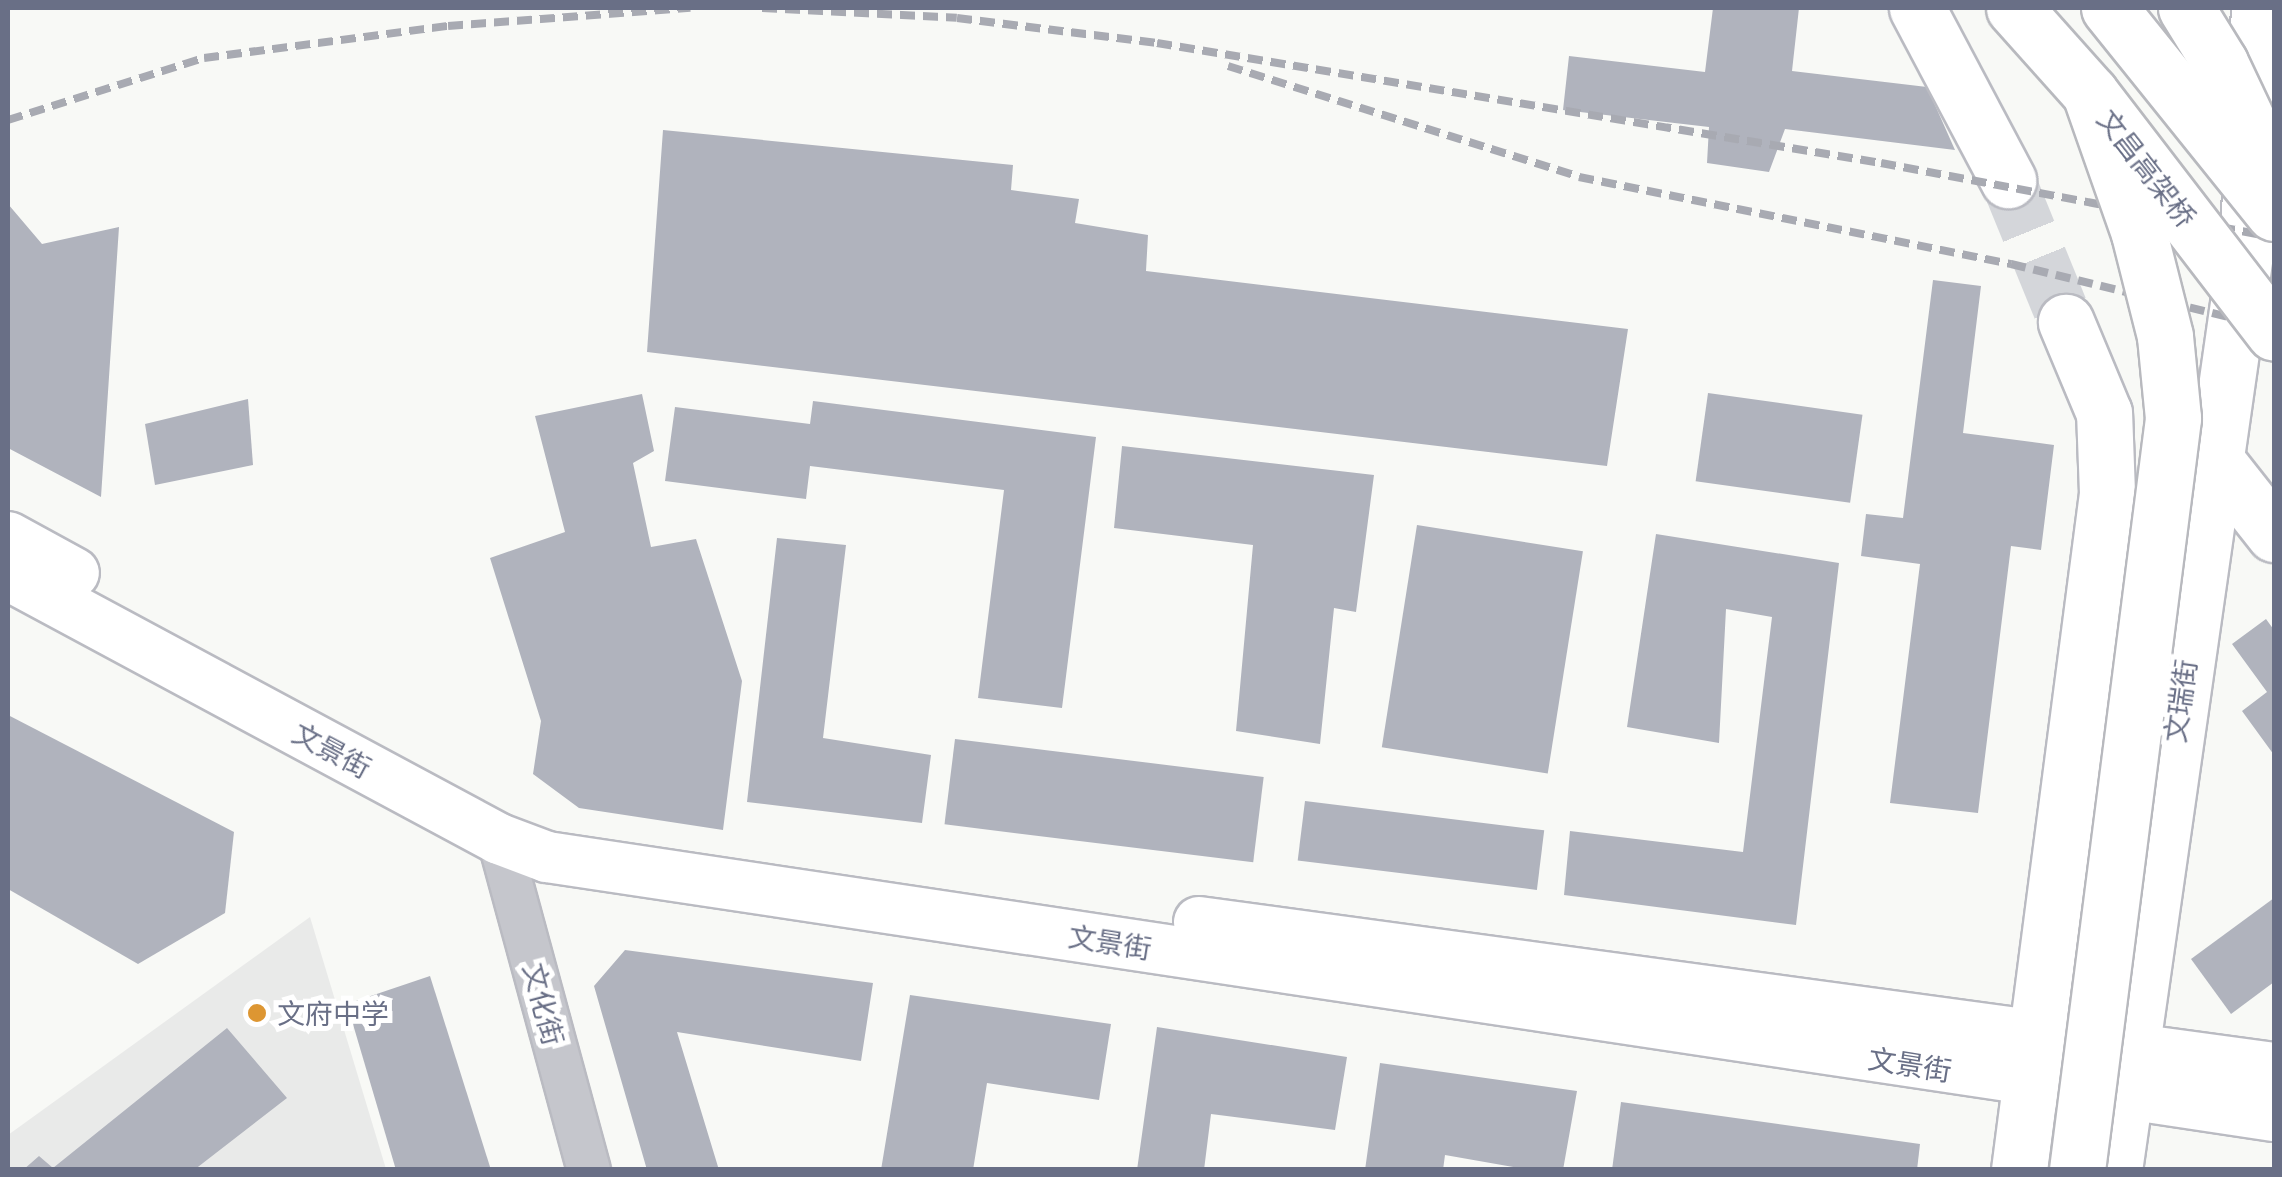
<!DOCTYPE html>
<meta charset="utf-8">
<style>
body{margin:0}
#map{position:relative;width:2282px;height:1177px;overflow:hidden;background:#f8f9f6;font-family:Commissioner,"Noto Sans SC",sans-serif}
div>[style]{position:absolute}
.built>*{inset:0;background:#e9eae9}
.building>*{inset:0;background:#b0b3bd;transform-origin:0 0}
.trunk-tunnel>*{height:55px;margin-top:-27.5px;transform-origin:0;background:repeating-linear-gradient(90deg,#d4d6da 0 55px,transparent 0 83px)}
.roads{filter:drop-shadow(2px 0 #babbc2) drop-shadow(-2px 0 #babbc2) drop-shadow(0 2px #babbc2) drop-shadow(0 -2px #babbc2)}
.tertiary>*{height:42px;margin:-21px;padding:0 21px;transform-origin:21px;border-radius:21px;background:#c5c6cc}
.secondary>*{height:50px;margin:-25px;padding:0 25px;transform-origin:25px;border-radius:25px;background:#fff}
.trunk>*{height:55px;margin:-27.5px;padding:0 27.5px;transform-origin:27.5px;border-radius:27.5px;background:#fff}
.rail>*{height:8px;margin-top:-4px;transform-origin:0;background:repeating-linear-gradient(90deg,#a8aab2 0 15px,transparent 0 23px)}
.bridges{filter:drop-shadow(2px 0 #b8b9be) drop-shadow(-2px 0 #b8b9be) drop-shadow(0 2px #b8b9be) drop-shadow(0 -2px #b8b9be)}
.trunk-bridge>*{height:55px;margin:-27.5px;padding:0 27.5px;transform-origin:27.5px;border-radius:27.5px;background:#fff}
.dots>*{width:28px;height:28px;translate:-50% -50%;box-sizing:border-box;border:5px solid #fff;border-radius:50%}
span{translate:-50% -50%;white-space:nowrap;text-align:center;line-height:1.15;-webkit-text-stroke:10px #fff;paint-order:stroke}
.street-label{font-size:28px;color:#696f86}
.poi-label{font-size:28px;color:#696f86}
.left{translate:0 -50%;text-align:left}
.frame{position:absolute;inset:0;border:10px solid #696f86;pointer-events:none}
</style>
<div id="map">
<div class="built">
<i style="clip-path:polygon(310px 917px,386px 1169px,8px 1170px,8px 1135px)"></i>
</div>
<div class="building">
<i style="clip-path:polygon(1713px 8px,1799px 8px,1792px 71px,1927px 87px,1955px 150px,1785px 129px,1769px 172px,1707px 163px,1709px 127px,1563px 110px,1569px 56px,1705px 72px)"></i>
<i style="clip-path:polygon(663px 130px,1013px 165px,1011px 190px,1079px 199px,1075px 223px,1148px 235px,1146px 271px,1628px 329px,1607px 466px,647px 352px)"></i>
<i style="clip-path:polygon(8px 204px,42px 244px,119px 227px,101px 497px,8px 448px)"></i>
<i style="clip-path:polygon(1933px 280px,1981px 286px,1963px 433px,2054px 445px,2041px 550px,2011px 546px,1978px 813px,1890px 803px,1920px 564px,1861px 556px,1866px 514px,1903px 518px)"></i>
<i style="left:1708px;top:393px;width:156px;height:89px;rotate:8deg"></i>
<i style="clip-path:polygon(642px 394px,654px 451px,633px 463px,651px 547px,696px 539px,742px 681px,723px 830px,579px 808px,533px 774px,541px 721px,490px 558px,565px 532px,535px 416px)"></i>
<i style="clip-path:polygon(248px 399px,253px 465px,155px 485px,145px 424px)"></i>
<i style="clip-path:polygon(813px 401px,1096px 437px,1062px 708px,978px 698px,1004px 490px,810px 466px,806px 499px,665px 481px,675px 407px,810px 424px)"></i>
<i style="clip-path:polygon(1122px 446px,1374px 475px,1356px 612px,1334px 608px,1320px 744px,1236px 731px,1253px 545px,1114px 528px)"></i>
<i style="left:1417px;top:525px;width:168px;height:225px;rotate:9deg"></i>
<i style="clip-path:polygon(1656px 534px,1839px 563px,1796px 925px,1564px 895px,1570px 831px,1743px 852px,1772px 617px,1726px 609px,1719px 743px,1627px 727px)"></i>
<i style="clip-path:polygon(777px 538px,846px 545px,823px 738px,931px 755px,922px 823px,747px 802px)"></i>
<i style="clip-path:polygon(2266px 619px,2274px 630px,2274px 755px,2242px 711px,2267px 692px,2232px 644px)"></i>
<i style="clip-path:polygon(8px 715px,234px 832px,225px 913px,138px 964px,8px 889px)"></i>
<i style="left:955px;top:739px;width:311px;height:86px;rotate:7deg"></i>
<i style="left:1305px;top:801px;width:241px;height:60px;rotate:7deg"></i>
<i style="clip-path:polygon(2274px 898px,2274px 982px,2231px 1014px,2191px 959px)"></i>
<i style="clip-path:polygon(625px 950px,873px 983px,861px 1061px,677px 1032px,719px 1170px,647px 1170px,594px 986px)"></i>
<i style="clip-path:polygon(430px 976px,491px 1170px,396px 1170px,347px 1004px)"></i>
<i style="clip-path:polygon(910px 995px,1111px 1024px,1099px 1100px,987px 1083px,973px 1170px,881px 1170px)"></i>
<i style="clip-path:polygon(1157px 1027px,1347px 1057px,1335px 1130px,1211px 1114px,1204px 1170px,1137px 1170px)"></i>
<i style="clip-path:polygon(227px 1028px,287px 1098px,194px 1170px,23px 1170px,39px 1156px,53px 1168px)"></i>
<i style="clip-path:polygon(1380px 1063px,1577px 1091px,1563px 1170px,1531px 1170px,1445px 1155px,1443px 1170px,1365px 1170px)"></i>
<i style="clip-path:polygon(1621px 1102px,1920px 1144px,1917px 1170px,1612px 1170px)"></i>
</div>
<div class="trunk-tunnel">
<i style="left:2008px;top:180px;width:153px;rotate:67.8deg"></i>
</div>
<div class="roads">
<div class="tertiary">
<i style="left:499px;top:839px;width:343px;rotate:74.8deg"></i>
</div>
<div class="secondary">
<i style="left:8px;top:537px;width:75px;rotate:28.6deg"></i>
<i style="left:8px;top:575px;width:557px;rotate:28.27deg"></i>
<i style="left:499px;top:839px;width:51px;rotate:20.6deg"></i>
<i style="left:547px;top:857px;width:1746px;rotate:8.53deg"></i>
<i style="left:1199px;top:922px;width:1085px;rotate:7.73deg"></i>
</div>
<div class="trunk">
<i style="left:1917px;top:8px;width:195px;rotate:62.1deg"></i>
<i style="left:2214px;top:458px;width:97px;rotate:51.7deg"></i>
<i style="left:2019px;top:1170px;width:683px;rotate:-82.59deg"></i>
<i style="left:2107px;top:493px;width:80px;rotate:-92.1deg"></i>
<i style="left:2104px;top:413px;width:99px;rotate:-112.7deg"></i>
<i style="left:2114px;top:1170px;width:947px;rotate:-81.86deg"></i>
<i style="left:2248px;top:233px;width:225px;rotate:-87.2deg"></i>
</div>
</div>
<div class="rail">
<i style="left:762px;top:8px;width:195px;rotate:2.9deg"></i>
<i style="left:957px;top:18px;width:202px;rotate:7.1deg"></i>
<i style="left:1157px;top:43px;width:734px;rotate:9.41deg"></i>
<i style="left:1881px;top:163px;width:400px;rotate:10.7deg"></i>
<i style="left:1228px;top:66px;width:368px;rotate:17.5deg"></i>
<i style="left:1579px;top:177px;width:441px;rotate:11.4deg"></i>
<i style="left:2011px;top:264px;width:271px;rotate:13.7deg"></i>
<i style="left:8px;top:120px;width:206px;rotate:-17.6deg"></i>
<i style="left:204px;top:58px;width:246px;rotate:-7.5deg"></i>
<i style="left:448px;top:26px;width:243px;rotate:-4.3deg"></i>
</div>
<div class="bridges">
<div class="trunk-bridge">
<i style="left:2014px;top:8px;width:114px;rotate:48.2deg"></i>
<i style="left:2090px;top:93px;width:302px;rotate:52.5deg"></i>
<i style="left:2109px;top:8px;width:263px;rotate:51.2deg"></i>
<i style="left:2186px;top:8px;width:65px;rotate:58.3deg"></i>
<i style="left:2220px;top:63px;width:126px;rotate:64.7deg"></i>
<i style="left:2077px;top:1170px;width:758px;rotate:-82.72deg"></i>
<i style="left:2173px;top:418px;width:82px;rotate:-95.6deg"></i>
<i style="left:2165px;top:336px;width:106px;rotate:-104.2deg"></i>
<i style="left:2139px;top:233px;width:148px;rotate:-109.3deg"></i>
</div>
</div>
<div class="dots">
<i style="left:257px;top:1013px;background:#dd9632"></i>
</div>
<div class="street-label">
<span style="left:2147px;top:168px;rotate:52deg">文昌高架桥</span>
<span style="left:2180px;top:701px;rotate:-82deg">文瑞街</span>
<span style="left:332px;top:750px;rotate:28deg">文景街</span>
<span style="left:1110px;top:942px;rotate:9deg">文景街</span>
<span style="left:544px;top:1004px;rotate:75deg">文化街</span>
<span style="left:1910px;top:1064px;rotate:9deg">文景街</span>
</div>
<div class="poi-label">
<span class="left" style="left:277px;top:1013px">文府中学</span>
</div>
<div class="frame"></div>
</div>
